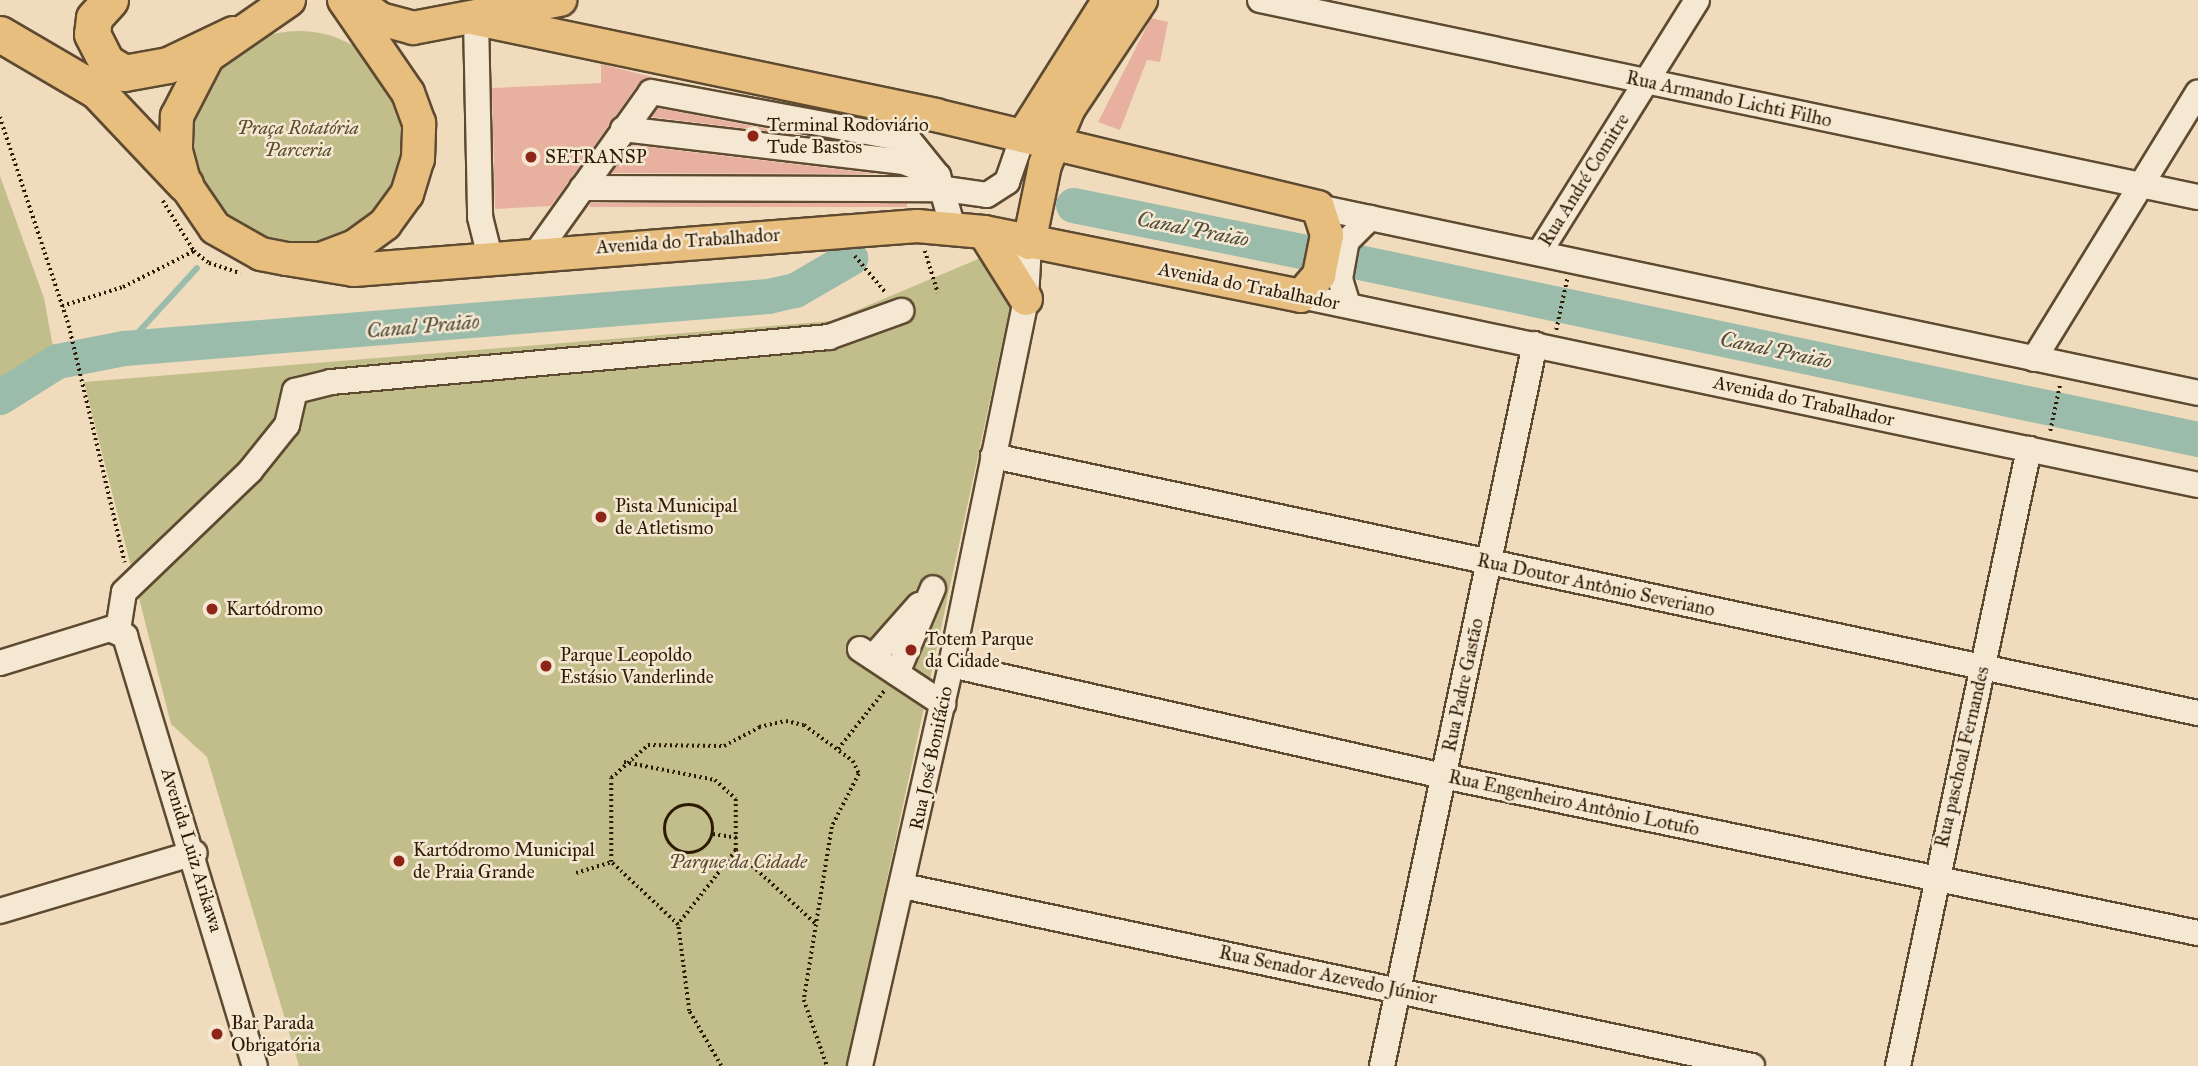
<!DOCTYPE html>
<meta charset="utf-8">
<style>
body{margin:0}
#map{position:relative;width:2198px;height:1066px;overflow:hidden;background:#f0dcbc;font-family:"IM FELL Great Primer",serif}
div>[style]{position:absolute}
.green>*{inset:0;background:#c2be8b}
.round{border-radius:50%}
.stream>*{height:6px;margin:-3px;padding:0 3px;transform-origin:3px;border-radius:3px;background:#9bbcab}
.river>*{height:35px;margin:-17.5px;padding:0 17.5px;transform-origin:17.5px;border-radius:17.5px;background:#9bbcab}
.building>*{inset:0;background:#e8b19f;transform-origin:0 0}
.path>*{height:3.5px;margin-top:-1.75px;transform-origin:0;background:repeating-linear-gradient(90deg,#2e1a03 0 2px,transparent 0 5.5px)}
.path>.ring{margin:-1.75px;padding:0;box-sizing:content-box;background:none;border:3.5px solid #2e1a03;border-radius:50%}
.roads{filter:drop-shadow(2px 0 #5e4a31) drop-shadow(-2px 0 #5e4a31) drop-shadow(0 2px #5e4a31) drop-shadow(0 -2px #5e4a31)}
.minor>*{height:24px;margin:-12px;padding:0 12px;transform-origin:12px;border-radius:12px;background:#f5e8d3}
.major>*{height:32px;margin:-16px;padding:0 16px;transform-origin:16px;border-radius:16px;background:#e8be7e}
.highway>*{height:35px;margin:-17.5px;padding:0 17.5px;transform-origin:17.5px;border-radius:17.5px;background:#e8be7e}
.dots>*{width:19px;height:19px;translate:-50% -50%;box-sizing:border-box;border:4px solid #f5e8d3;border-radius:50%}
span{translate:-50% -50%;white-space:nowrap;text-align:center;line-height:1.15;-webkit-text-stroke:5px #f5e8d3;paint-order:stroke}
.street-label{font-size:19px;color:#2e1a03}
.poi-label{font-size:19px;color:#2e1a03}
.left{translate:0 -50%;text-align:left}
.park-label{font-size:19px;color:#5a4b2c;font-style:italic}
.water-label{font-size:21px;color:#4f4b35;font-style:italic}
</style>
<div id="map">
<div class="green">
<i class="round" style="left:191px;top:31px;width:216px;height:216px"></i>
<i style="clip-path:polygon(0 176px,44px 298px,53px 347px,0 379px)"></i>
<i style="clip-path:polygon(983px 257px,1010px 307px,847px 1066px,299px 1066px,207px 757px,171px 724px,84px 382px,831px 321px)"></i>
</div>
<div class="stream">
<i style="left:124px;top:348px;width:108px;rotate:-47.6deg"></i>
</div>
<div class="river">
<i style="left:1073px;top:205px;width:244px;rotate:11.4deg"></i>
<i style="left:1354px;top:261px;width:863px;rotate:11.91deg"></i>
<i style="left:0;top:397px;width:67px;rotate:-32.3deg"></i>
<i style="left:57px;top:361px;width:68px;rotate:-11deg"></i>
<i style="left:124px;top:348px;width:646px;rotate:-4.62deg"></i>
<i style="left:768px;top:296px;width:28px;rotate:-13deg"></i>
<i style="left:795px;top:290px;width:64px;rotate:-30.2deg"></i>
</div>
<div class="building">
<i style="clip-path:polygon(1151px 18px,1168px 22px,1160px 62px,1147px 60px,1120px 130px,1098px 122px)"></i>
<i style="clip-path:polygon(601px 64px,652px 77px,639px 83px,551px 206px,495px 209px,492px 88px,601px 83px)"></i>
<i style="clip-path:polygon(658px 108px,799px 135px,651px 117px)"></i>
<i style="clip-path:polygon(632px 145px,878px 174px,611px 173px)"></i>
<i style="left:590px;top:203px;width:317px;height:4px"></i>
</div>
<div class="path">
<i style="left:0;top:117px;width:220px;rotate:71.7deg"></i>
<i style="left:69px;top:326px;width:243px;rotate:76.7deg"></i>
<i style="left:163px;top:201px;width:59px;rotate:58.2deg"></i>
<i style="left:194px;top:251px;width:19px;rotate:39deg"></i>
<i style="left:209px;top:263px;width:33px;rotate:18deg"></i>
<i style="left:925px;top:251px;width:44px;rotate:72.8deg"></i>
<i style="left:855px;top:256px;width:48px;rotate:50deg"></i>
<i style="left:62px;top:306px;width:64px;rotate:-17.3deg"></i>
<i style="left:123px;top:287px;width:80px;rotate:-26.9deg"></i>
<i style="left:1556px;top:330px;width:52px;rotate:-77.8deg"></i>
<i style="left:2050px;top:431px;width:48px;rotate:-78deg"></i>
<i style="left:838px;top:749px;width:74px;rotate:-51.6deg"></i>
<i style="left:624px;top:762px;width:93px;rotate:11.2deg"></i>
<i style="left:715px;top:780px;width:28px;rotate:42deg"></i>
<i style="left:736px;top:799px;width:52px;rotate:90deg"></i>
<i style="left:736px;top:851px;width:94px;rotate:128.1deg"></i>
<i class="ring" style="left:665px;top:805px;width:44.5px;height:44.5px"></i>
<i style="left:713px;top:834px;width:24px;rotate:9deg"></i>
<i style="left:736px;top:851px;width:108px;rotate:42.4deg"></i>
<i style="left:576px;top:873px;width:37px;rotate:-17deg"></i>
<i style="left:721px;top:1066px;width:64px;rotate:-120.2deg"></i>
<i style="left:689px;top:1011px;width:87px;rotate:-97.3deg"></i>
<i style="left:678px;top:925px;width:92px;rotate:-136.8deg"></i>
<i style="left:611px;top:862px;width:84px;rotate:-90deg"></i>
<i style="left:611px;top:778px;width:50px;rotate:-41.7deg"></i>
<i style="left:648px;top:745px;width:76px;rotate:0.8deg"></i>
<i style="left:724px;top:746px;width:40px;rotate:-28deg"></i>
<i style="left:759px;top:727px;width:28px;rotate:-13deg"></i>
<i style="left:786px;top:721px;width:18px;rotate:13deg"></i>
<i style="left:804px;top:725px;width:61px;rotate:36.3deg"></i>
<i style="left:853px;top:761px;width:14px;rotate:65deg"></i>
<i style="left:859px;top:774px;width:59px;rotate:117deg"></i>
<i style="left:832px;top:827px;width:175px;rotate:99.2deg"></i>
<i style="left:804px;top:1000px;width:70px;rotate:70.8deg"></i>
</div>
<div class="roads">
<div class="minor">
<i style="left:1260px;top:0;width:958px;rotate:11.86deg"></i>
<i style="left:476px;top:19px;width:198px;rotate:88.8deg"></i>
<i style="left:480px;top:217px;width:41px;rotate:76deg"></i>
<i style="left:623px;top:129px;width:283px;rotate:6.7deg"></i>
<i style="left:904px;top:162px;width:37px;rotate:22deg"></i>
<i style="left:582px;top:188px;width:363px;rotate:0.2deg"></i>
<i style="left:945px;top:189px;width:42px;rotate:8.1deg"></i>
<i style="left:987px;top:195px;width:24px;rotate:-33deg"></i>
<i style="left:1007px;top:182px;width:49px;rotate:-70.8deg"></i>
<i style="left:1318px;top:207px;width:899px;rotate:11.93deg"></i>
<i style="left:537px;top:252px;width:196px;rotate:-54.5deg"></i>
<i style="left:651px;top:92px;width:262px;rotate:10.5deg"></i>
<i style="left:909px;top:140px;width:46px;rotate:51.1deg"></i>
<i style="left:938px;top:176px;width:54px;rotate:73.9deg"></i>
<i style="left:1539px;top:253px;width:298px;rotate:-58deg"></i>
<i style="left:1301px;top:296px;width:917px;rotate:11.9deg"></i>
<i style="left:1348px;top:305px;width:27px;rotate:-107deg"></i>
<i style="left:1340px;top:279px;width:39px;rotate:-80deg"></i>
<i style="left:1347px;top:241px;width:33px;rotate:-45deg"></i>
<i style="left:2034px;top:359px;width:313px;rotate:-58.4deg"></i>
<i style="left:993px;top:456px;width:1232px;rotate:12.04deg"></i>
<i style="left:118px;top:630px;width:38px;rotate:-81deg"></i>
<i style="left:124px;top:592px;width:175px;rotate:-43.8deg"></i>
<i style="left:250px;top:471px;width:59px;rotate:-51.2deg"></i>
<i style="left:287px;top:425px;width:35px;rotate:-77deg"></i>
<i style="left:295px;top:391px;width:37px;rotate:-14deg"></i>
<i style="left:331px;top:382px;width:500px;rotate:-5.16deg"></i>
<i style="left:829px;top:337px;width:77px;rotate:-19.9deg"></i>
<i style="left:860px;top:649px;width:100px;rotate:33.5deg"></i>
<i style="left:874px;top:656px;width:68px;rotate:-48.6deg"></i>
<i style="left:0;top:663px;width:115px;rotate:-17.2deg"></i>
<i style="left:110px;top:629px;width:17px;rotate:25deg"></i>
<i style="left:125px;top:636px;width:449px;rotate:73.2deg"></i>
<i style="left:951px;top:665px;width:504px;rotate:12.71deg"></i>
<i style="left:1443px;top:776px;width:771px;rotate:11.75deg"></i>
<i style="left:897px;top:673px;width:92px;rotate:-67deg"></i>
<i style="left:903px;top:886px;width:868px;rotate:11.97deg"></i>
<i style="left:0;top:911px;width:203px;rotate:-16.6deg"></i>
<i style="left:860px;top:1066px;width:411px;rotate:-77.2deg"></i>
<i style="left:951px;top:665px;width:374px;rotate:-78.4deg"></i>
<i style="left:1026px;top:299px;width:56px;rotate:-86.9deg"></i>
<i style="left:1382px;top:1066px;width:738px;rotate:-78.04deg"></i>
<i style="left:1898px;top:1066px;width:631px;rotate:-78.01deg"></i>
</div>
<div class="major">
<i style="left:289px;top:0;width:98px;rotate:145.3deg"></i>
<i style="left:208px;top:56px;width:68px;rotate:117.3deg"></i>
<i style="left:177px;top:116px;width:35px;rotate:92deg"></i>
<i style="left:176px;top:151px;width:34px;rotate:75deg"></i>
<i style="left:185px;top:184px;width:53px;rotate:55.7deg"></i>
<i style="left:215px;top:228px;width:53px;rotate:29.5deg"></i>
<i style="left:261px;top:254px;width:26px;rotate:11deg"></i>
<i style="left:287px;top:259px;width:34px"></i>
<i style="left:321px;top:259px;width:36px;rotate:-21deg"></i>
<i style="left:355px;top:246px;width:37px;rotate:-36deg"></i>
<i style="left:385px;top:224px;width:37px;rotate:-54deg"></i>
<i style="left:407px;top:194px;width:37px;rotate:-73deg"></i>
<i style="left:418px;top:159px;width:36px;rotate:-88deg"></i>
<i style="left:419px;top:123px;width:32px;rotate:-110deg"></i>
<i style="left:408px;top:93px;width:113px;rotate:-124.5deg"></i>
<i style="left:354px;top:0;width:32px;rotate:36deg"></i>
<i style="left:380px;top:19px;width:34px;rotate:15deg"></i>
<i style="left:413px;top:28px;width:150px;rotate:-10.8deg"></i>
<i style="left:1023px;top:136px;width:161px;rotate:-57.7deg"></i>
<i style="left:984px;top:232px;width:79px;rotate:57.9deg"></i>
<i style="left:1029px;top:243px;width:80px;rotate:-78.4deg"></i>
<i style="left:1045px;top:165px;width:62px;rotate:-67.2deg"></i>
<i style="left:1069px;top:108px;width:130px;rotate:-56.3deg"></i>
<i style="left:287px;top:259px;width:68px;rotate:9.3deg"></i>
<i style="left:354px;top:270px;width:565px;rotate:-4.47deg"></i>
<i style="left:917px;top:226px;width:67px;rotate:5.1deg"></i>
<i style="left:984px;top:232px;width:323px;rotate:11.4deg"></i>
<i style="left:1301px;top:296px;width:28px;rotate:-49deg"></i>
<i style="left:1319px;top:275px;width:41px;rotate:-78.7deg"></i>
<i style="left:1327px;top:235px;width:29px;rotate:-108deg"></i>
<i style="left:1318px;top:207px;width:393px;rotate:-166.5deg"></i>
<i style="left:936px;top:115px;width:470px;rotate:-168.2deg"></i>
</div>
<div class="highway">
<i style="left:110px;top:0;width:24px;rotate:132deg"></i>
<i style="left:94px;top:18px;width:16px;rotate:97deg"></i>
<i style="left:92px;top:34px;width:31px;rotate:63deg"></i>
<i style="left:106px;top:62px;width:21px;rotate:31deg"></i>
<i style="left:124px;top:73px;width:45px;rotate:-10.3deg"></i>
<i style="left:168px;top:65px;width:72px;rotate:-25.5deg"></i>
<i style="left:0;top:34px;width:113px;rotate:30.4deg"></i>
<i style="left:97px;top:91px;width:128px;rotate:46.6deg"></i>
</div>
</div>
<div class="dots">
<i style="left:753px;top:136px;background:#8f2418"></i>
<i style="left:531px;top:157px;background:#8f2418"></i>
<i style="left:601px;top:517px;background:#8f2418"></i>
<i style="left:212px;top:609px;background:#8f2418"></i>
<i style="left:911px;top:650px;background:#8f2418"></i>
<i style="left:546px;top:666px;background:#8f2418"></i>
<i style="left:399px;top:861px;background:#8f2418"></i>
<i style="left:217px;top:1034px;background:#8f2418"></i>
</div>
<div class="street-label">
<span style="left:1729px;top:99px;rotate:12deg">Rua Armando Lichti Filho</span>
<span style="left:1584px;top:180px;rotate:-58deg">Rua André Comitre</span>
<span style="left:688px;top:241px;rotate:-4deg">Avenida do Trabalhador</span>
<span style="left:1249px;top:286px;rotate:11deg">Avenida do Trabalhador</span>
<span style="left:1804px;top:401px;rotate:12deg">Avenida do Trabalhador</span>
<span style="left:1596px;top:585px;rotate:12deg">Rua Doutor Antônio Severiano</span>
<span style="left:1463px;top:685px;rotate:-78deg">Rua Padre Gastão</span>
<span style="left:1962px;top:757px;rotate:-77deg">Rua paschoal Fernandes</span>
<span style="left:931px;top:758px;rotate:-78deg">Rua José Bonifácio</span>
<span style="left:1574px;top:803px;rotate:12deg">Rua Engenheiro Antônio Lotufo</span>
<span style="left:192px;top:850px;rotate:73deg">Avenida Luiz Arikawa</span>
<span style="left:1328px;top:975px;rotate:12deg">Rua Senador Azevedo Júnior</span>
</div>
<div class="poi-label">
<span class="left" style="left:767px;top:136px">Terminal Rodoviário<br>Tude Bastos</span>
<span class="left" style="left:545px;top:157px">SETRANSP</span>
<span class="left" style="left:615px;top:517px">Pista Municipal<br>de Atletismo</span>
<span class="left" style="left:226px;top:609px">Kartódromo</span>
<span class="left" style="left:925px;top:650px">Totem Parque<br>da Cidade</span>
<span class="left" style="left:560px;top:666px">Parque Leopoldo<br>Estásio Vanderlinde</span>
<span class="left" style="left:413px;top:861px">Kartódromo Municipal<br>de Praia Grande</span>
<span class="left" style="left:231px;top:1034px">Bar Parada<br>Obrigatória</span>
</div>
<div class="park-label">
<span style="left:298px;top:139px">Praça Rotatória<br>Parceria</span>
<span style="left:738px;top:862px">Parque da Cidade</span>
</div>
<div class="water-label">
<span style="left:1193px;top:229px;rotate:11deg">Canal Praião</span>
<span style="left:423px;top:326px;rotate:-5deg">Canal Praião</span>
<span style="left:1776px;top:350px;rotate:12deg">Canal Praião</span>
</div>
</div>
